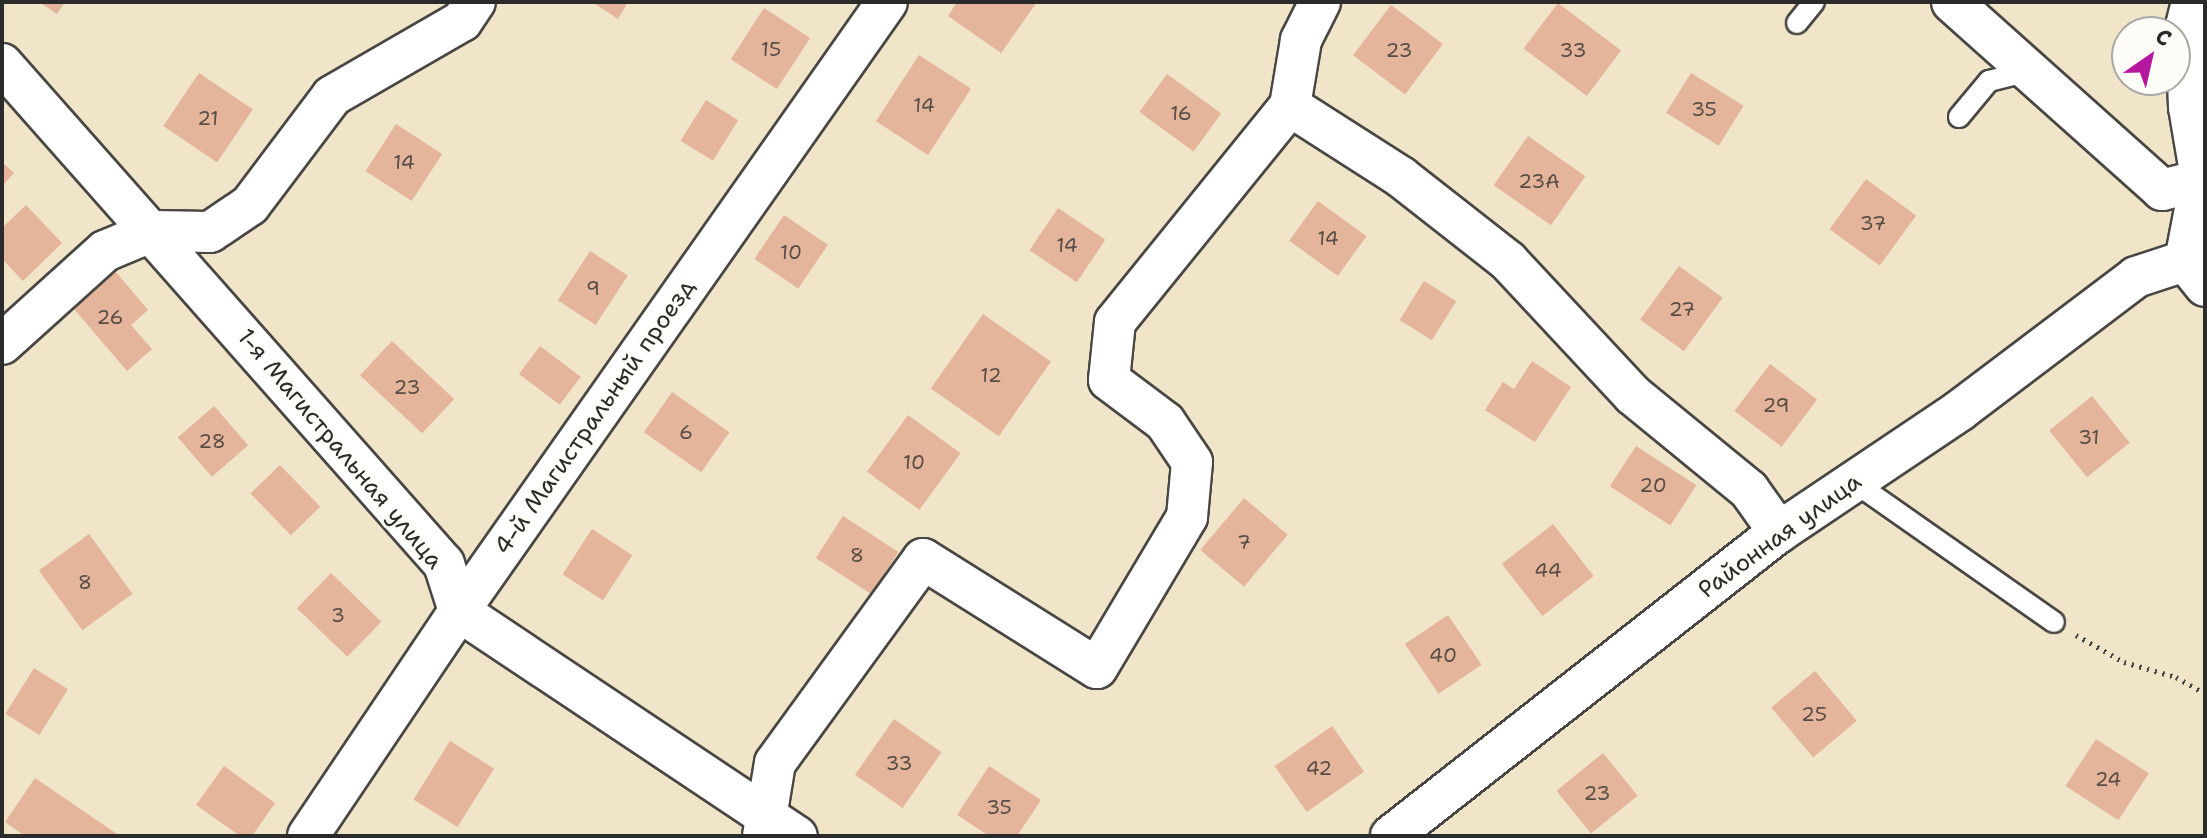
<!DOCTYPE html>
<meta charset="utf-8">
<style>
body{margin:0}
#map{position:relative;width:2207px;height:838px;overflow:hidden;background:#f0e5c9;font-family:"Shantell Sans",sans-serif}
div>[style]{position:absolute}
.building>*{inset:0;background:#e4b59a;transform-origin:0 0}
.path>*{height:5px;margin-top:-2.5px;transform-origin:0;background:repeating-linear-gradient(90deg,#494743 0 2px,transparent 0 8px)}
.roads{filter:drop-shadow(2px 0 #494743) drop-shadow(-2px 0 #494743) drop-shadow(0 2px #494743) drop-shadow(0 -2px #494743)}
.lane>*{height:20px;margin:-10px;padding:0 10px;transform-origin:10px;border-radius:10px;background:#fff}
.street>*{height:40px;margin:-20px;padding:0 20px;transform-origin:20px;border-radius:20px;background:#fff}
span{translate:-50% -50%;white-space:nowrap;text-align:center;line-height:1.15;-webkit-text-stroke:6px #fdfcf7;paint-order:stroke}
.number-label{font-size:20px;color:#594e47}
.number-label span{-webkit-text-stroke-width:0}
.street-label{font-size:24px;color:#2b2b2b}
.frame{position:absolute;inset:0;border:4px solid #2b2b2b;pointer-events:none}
.north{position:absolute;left:2111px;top:16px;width:80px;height:80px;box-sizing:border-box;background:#fdfcf7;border:2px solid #a9a8a5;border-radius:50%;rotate:34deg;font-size:22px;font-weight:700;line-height:32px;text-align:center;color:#2b2b2b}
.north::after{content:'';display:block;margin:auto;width:28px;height:36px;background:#b5179e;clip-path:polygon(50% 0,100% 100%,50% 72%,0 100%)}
</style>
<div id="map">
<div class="building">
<i style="clip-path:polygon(39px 2px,65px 2px,57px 14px)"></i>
<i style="clip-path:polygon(592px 2px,628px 2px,618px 19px)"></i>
<i style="clip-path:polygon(957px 2px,1037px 2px,1001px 53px,948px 16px)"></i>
<i style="left:1558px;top:3px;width:79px;height:57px;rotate:37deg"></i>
<i style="left:1391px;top:5px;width:65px;height:63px;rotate:37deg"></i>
<i style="left:764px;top:8px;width:55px;height:61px;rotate:33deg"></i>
<i style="left:919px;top:55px;width:62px;height:79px;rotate:33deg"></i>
<i style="left:199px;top:73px;width:65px;height:64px;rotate:34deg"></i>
<i style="left:1691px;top:73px;width:62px;height:47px;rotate:32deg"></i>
<i style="left:1167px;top:74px;width:67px;height:47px;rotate:36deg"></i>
<i style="left:706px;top:100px;width:38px;height:48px;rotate:32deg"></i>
<i style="left:396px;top:124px;width:55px;height:56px;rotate:33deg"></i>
<i style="left:1528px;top:136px;width:70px;height:60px;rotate:35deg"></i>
<i style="clip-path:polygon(2px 162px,14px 173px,2px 186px)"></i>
<i style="left:1866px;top:179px;width:62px;height:62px;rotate:36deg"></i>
<i style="left:1318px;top:201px;width:60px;height:49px;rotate:36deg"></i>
<i style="clip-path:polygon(26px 205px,62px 243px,23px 281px,2px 259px,2px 228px)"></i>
<i style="left:1058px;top:208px;width:57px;height:51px;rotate:34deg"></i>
<i style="left:784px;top:215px;width:53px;height:53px;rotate:34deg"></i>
<i style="left:590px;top:251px;width:45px;height:59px;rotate:33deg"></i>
<i style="left:1679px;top:266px;width:54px;height:66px;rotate:36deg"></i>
<i style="clip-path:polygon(116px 272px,148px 310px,131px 325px,152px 349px,127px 371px,74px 309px)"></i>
<i style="left:1424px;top:281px;width:38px;height:46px;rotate:32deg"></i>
<i style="left:983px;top:314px;width:83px;height:91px;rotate:35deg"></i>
<i style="left:392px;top:341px;width:85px;height:47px;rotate:43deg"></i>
<i style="left:540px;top:346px;width:51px;height:35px;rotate:37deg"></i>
<i style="clip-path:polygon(1532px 361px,1571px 387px,1535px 442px,1485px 410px,1503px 382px,1514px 389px)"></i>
<i style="left:1770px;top:364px;width:59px;height:59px;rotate:37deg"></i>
<i style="left:672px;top:392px;width:70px;height:49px;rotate:35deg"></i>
<i style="left:2092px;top:396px;width:60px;height:55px;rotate:51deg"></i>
<i style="left:214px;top:406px;width:52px;height:48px;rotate:49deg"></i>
<i style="left:908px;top:415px;width:65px;height:70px;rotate:36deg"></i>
<i style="left:1636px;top:446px;width:72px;height:48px;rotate:33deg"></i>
<i style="left:280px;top:465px;width:58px;height:41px;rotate:46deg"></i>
<i style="left:1244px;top:498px;width:57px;height:68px;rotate:40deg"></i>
<i style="left:843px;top:516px;width:66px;height:50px;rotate:33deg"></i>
<i style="left:1553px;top:524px;width:66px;height:65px;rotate:52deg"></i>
<i style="left:592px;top:529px;width:48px;height:54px;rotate:33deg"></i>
<i style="left:89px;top:534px;width:74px;height:62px;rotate:54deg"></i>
<i style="left:331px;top:573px;width:70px;height:49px;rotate:44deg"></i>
<i style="left:1448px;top:615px;width:60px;height:52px;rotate:56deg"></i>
<i style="left:34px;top:668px;width:40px;height:54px;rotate:32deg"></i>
<i style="left:1815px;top:671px;width:65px;height:57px;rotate:50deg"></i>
<i style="left:894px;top:719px;width:58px;height:68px;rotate:35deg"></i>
<i style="left:1332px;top:726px;width:56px;height:70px;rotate:55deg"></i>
<i style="left:2096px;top:739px;width:63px;height:56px;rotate:33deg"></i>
<i style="left:450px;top:741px;width:52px;height:69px;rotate:32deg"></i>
<i style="left:1603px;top:753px;width:55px;height:60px;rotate:51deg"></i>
<i style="clip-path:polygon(224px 766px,275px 803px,252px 836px,240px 836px,196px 805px)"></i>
<i style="clip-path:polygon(989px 766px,1041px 800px,1017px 836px,989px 836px,957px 815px)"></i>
<i style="clip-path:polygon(35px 778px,120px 836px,25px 836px,5px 822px)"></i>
</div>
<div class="path">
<i style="left:2076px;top:635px;width:55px;rotate:29.4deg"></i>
<i style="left:2124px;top:662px;width:54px;rotate:16.1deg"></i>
<i style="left:2176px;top:677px;width:34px;rotate:30deg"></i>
</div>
<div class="roads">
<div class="lane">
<i style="left:1797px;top:23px;width:27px;rotate:-51deg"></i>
<i style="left:1959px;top:117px;width:47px;rotate:-50.2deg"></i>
<i style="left:1989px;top:81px;width:41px;rotate:-14deg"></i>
<i style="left:1854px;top:482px;width:244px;rotate:35deg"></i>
</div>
<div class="street">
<i style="left:1952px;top:2px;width:282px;rotate:41.8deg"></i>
<i style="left:2162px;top:190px;width:44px;rotate:-14.3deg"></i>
<i style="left:2px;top:64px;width:667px;rotate:48.52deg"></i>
<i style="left:444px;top:564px;width:49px;rotate:72.3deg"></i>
<i style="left:459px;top:611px;width:406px;rotate:33.7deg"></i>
<i style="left:1290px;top:106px;width:132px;rotate:32.6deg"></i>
<i style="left:1401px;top:177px;width:136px;rotate:38.1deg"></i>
<i style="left:1508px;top:261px;width:183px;rotate:47deg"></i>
<i style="left:1633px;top:395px;width:150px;rotate:39.3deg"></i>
<i style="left:1749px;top:490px;width:52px;rotate:54.5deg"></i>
<i style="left:2185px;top:261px;width:85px;rotate:-79.1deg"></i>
<i style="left:2201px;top:178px;width:72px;rotate:-99.6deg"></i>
<i style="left:2189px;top:107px;width:81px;rotate:-92.1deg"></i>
<i style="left:2186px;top:26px;width:25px;rotate:-76deg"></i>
<i style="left:2185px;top:261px;width:32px;rotate:51deg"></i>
<i style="left:2px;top:344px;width:139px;rotate:-42.1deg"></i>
<i style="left:105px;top:251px;width:52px;rotate:-22.6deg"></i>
<i style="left:153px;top:231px;width:57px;rotate:1deg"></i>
<i style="left:210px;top:232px;width:48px;rotate:-34deg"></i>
<i style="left:250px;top:205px;width:136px;rotate:-53deg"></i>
<i style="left:332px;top:96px;width:150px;rotate:-30deg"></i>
<i style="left:462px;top:21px;width:23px;rotate:-56deg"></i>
<i style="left:308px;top:836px;width:271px;rotate:-56.1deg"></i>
<i style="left:459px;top:611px;width:744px;rotate:-54.9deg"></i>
<i style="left:763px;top:836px;width:74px;rotate:-80.7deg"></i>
<i style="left:775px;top:763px;width:252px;rotate:-54deg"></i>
<i style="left:923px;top:559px;width:205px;rotate:32.1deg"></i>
<i style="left:1097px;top:668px;width:176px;rotate:-59.2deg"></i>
<i style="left:1187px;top:517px;width:55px;rotate:-84.8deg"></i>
<i style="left:1192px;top:462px;width:48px;rotate:-124deg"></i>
<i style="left:1165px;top:422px;width:70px;rotate:-143.1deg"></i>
<i style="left:1109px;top:380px;width:58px;rotate:-84.1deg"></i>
<i style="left:1115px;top:322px;width:278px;rotate:-51deg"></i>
<i style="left:1290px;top:106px;width:67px;rotate:-80.5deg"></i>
<i style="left:1301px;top:40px;width:42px;rotate:-63.4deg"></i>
<i style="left:1391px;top:836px;width:493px;rotate:-38.1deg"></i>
<i style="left:1779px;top:532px;width:217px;rotate:-33.9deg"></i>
<i style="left:1959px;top:411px;width:222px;rotate:-37.1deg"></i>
<i style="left:2136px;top:277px;width:52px;rotate:-18.1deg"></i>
</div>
</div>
<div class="number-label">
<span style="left:771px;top:49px">15</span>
<span style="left:1399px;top:50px">23</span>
<span style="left:1573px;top:50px">33</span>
<span style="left:924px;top:105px">14</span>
<span style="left:1704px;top:109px">35</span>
<span style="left:1181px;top:113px">16</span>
<span style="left:208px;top:118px">21</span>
<span style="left:404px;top:162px">14</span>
<span style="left:1539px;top:181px">23А</span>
<span style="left:1873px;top:223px">37</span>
<span style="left:1328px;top:238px">14</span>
<span style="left:1067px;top:245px">14</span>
<span style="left:791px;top:252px">10</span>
<span style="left:593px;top:288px">9</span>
<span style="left:1682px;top:309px">27</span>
<span style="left:110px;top:317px">26</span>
<span style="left:991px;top:375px">12</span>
<span style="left:407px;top:387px">23</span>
<span style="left:1776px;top:405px">29</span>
<span style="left:686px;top:432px">6</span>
<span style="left:2089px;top:437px">31</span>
<span style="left:212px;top:441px">28</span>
<span style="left:914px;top:462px">10</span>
<span style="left:1653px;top:485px">20</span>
<span style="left:1244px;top:542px">7</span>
<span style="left:857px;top:555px">8</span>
<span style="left:1548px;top:570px">44</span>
<span style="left:85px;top:582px">8</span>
<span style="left:338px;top:615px">3</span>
<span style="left:1443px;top:655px">40</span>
<span style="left:1814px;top:714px">25</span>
<span style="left:899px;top:763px">33</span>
<span style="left:1319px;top:768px">42</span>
<span style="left:2108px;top:779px">24</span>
<span style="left:1597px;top:793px">23</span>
<span style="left:999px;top:807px">35</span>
</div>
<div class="street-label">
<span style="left:595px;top:417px;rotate:-55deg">4-й Магистральный проезд</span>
<span style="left:340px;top:449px;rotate:50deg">1-я Магистральная улица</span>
<span style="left:1780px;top:536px;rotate:-36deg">Районная улица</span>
</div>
<div class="frame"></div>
<div class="north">С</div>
</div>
